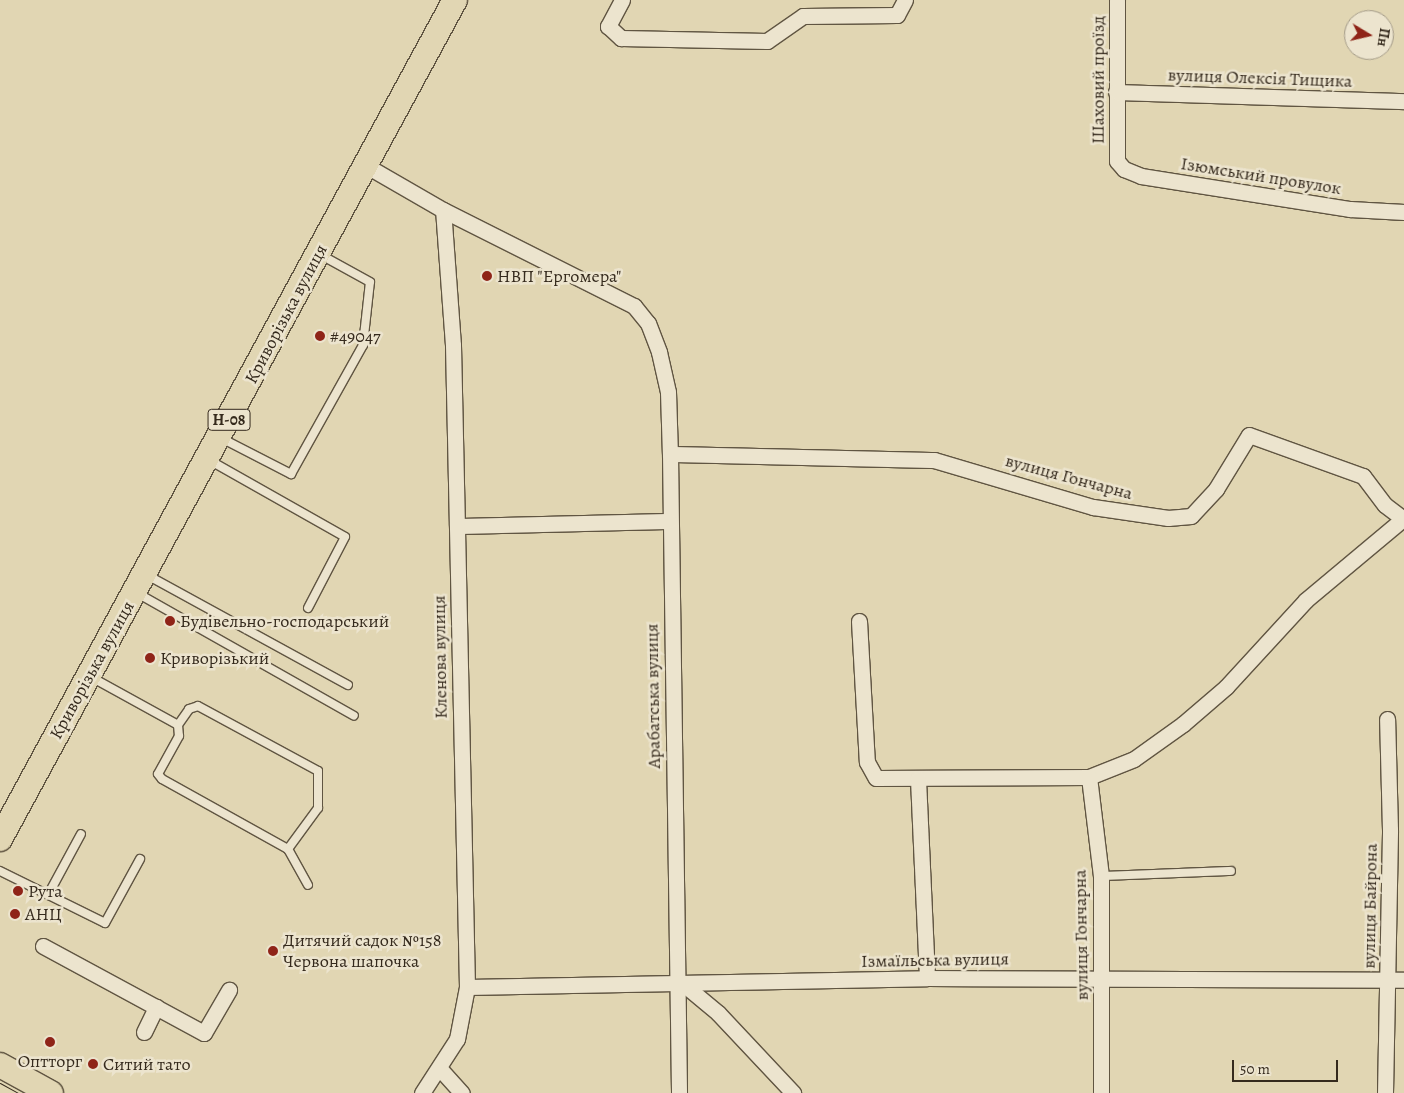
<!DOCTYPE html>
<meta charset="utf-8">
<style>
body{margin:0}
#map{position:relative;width:1404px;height:1093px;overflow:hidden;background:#e1d6b3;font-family:Alegreya,serif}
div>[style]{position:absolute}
.roads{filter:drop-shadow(1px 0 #605542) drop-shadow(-1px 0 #605542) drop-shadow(0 1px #605542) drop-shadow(0 -1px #605542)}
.service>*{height:8px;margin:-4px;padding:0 4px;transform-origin:4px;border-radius:4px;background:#ece4ce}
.minor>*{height:15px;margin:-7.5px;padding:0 7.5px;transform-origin:7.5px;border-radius:7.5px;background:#ece4ce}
.primary>*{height:24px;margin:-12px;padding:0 12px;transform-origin:12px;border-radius:12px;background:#e1d6b3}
.tram>*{height:1px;margin:-0.5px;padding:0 0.5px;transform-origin:0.5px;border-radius:0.5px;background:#352a1d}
.dots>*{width:14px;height:14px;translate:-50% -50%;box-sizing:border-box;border:2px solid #ece4ce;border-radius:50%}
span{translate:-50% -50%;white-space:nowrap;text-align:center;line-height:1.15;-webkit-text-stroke:5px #ece4ce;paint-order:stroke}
.shield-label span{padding:1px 4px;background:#ece4ce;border:1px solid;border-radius:4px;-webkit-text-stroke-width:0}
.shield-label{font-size:16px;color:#352a1d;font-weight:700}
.street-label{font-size:18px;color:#352a1d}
.poi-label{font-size:18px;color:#352a1d}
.left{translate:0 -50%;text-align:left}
.north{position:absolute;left:1344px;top:10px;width:50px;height:50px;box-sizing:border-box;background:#ece4ce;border:1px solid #a39a87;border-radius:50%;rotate:99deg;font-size:14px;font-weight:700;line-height:20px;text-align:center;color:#352a1d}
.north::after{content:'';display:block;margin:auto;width:18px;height:22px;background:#8f2418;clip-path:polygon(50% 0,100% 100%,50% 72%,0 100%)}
.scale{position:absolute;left:1232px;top:1060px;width:106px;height:22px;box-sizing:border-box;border:2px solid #352a1d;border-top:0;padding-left:6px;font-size:15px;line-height:18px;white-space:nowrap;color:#352a1d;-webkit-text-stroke:4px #ece4ce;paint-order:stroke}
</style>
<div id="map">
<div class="roads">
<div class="service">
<i style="left:221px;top:438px;width:79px;rotate:27.2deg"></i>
<i style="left:291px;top:474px;width:148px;rotate:-60.8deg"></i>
<i style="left:363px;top:345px;width:63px;rotate:-83.7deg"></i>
<i style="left:370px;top:282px;width:56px;rotate:-151.1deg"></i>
<i style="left:209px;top:460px;width:156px;rotate:29.5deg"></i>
<i style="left:345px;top:537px;width:80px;rotate:117.5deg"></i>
<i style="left:147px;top:575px;width:229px;rotate:28.7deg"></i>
<i style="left:137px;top:593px;width:249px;rotate:29.5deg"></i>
<i style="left:91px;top:677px;width:99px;rotate:28.9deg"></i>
<i style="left:178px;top:725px;width:11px;rotate:85deg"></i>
<i style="left:179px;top:736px;width:43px;rotate:118.9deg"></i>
<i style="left:158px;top:774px;width:6px;rotate:51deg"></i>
<i style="left:162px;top:779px;width:144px;rotate:29.1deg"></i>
<i style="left:288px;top:849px;width:41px;rotate:60.9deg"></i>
<i style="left:178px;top:725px;width:19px;rotate:-55deg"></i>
<i style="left:189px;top:709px;width:9px;rotate:-18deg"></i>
<i style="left:198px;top:706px;width:136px;rotate:28.4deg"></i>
<i style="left:318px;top:771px;width:37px;rotate:90deg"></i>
<i style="left:318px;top:808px;width:51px;rotate:126.2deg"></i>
<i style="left:0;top:871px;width:117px;rotate:26.3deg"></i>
<i style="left:105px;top:923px;width:73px;rotate:-61.3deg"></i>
<i style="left:1101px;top:876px;width:130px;rotate:-2.2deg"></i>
<i style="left:48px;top:895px;width:69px;rotate:-61.6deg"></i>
</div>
<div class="minor">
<i style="left:622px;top:0;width:30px;rotate:118deg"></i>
<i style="left:608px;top:26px;width:18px;rotate:43deg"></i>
<i style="left:621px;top:38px;width:146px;rotate:1.2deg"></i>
<i style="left:767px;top:41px;width:44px;rotate:-34.8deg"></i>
<i style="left:803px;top:16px;width:94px;rotate:-0.6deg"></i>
<i style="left:897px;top:15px;width:17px;rotate:-62deg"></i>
<i style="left:1117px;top:0;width:161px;rotate:90deg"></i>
<i style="left:1117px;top:161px;width:11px;rotate:49deg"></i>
<i style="left:1124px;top:169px;width:18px;rotate:22deg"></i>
<i style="left:1141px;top:176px;width:212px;rotate:9deg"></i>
<i style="left:1350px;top:209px;width:54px;rotate:3.2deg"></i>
<i style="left:1116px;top:92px;width:288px;rotate:1.8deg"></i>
<i style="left:365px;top:165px;width:90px;rotate:30deg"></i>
<i style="left:443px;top:210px;width:214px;rotate:26.7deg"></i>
<i style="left:634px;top:306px;width:22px;rotate:51deg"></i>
<i style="left:648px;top:323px;width:31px;rotate:69deg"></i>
<i style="left:659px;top:352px;width:41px;rotate:77.3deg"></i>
<i style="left:668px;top:392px;width:62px;rotate:88.2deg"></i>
<i style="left:670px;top:454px;width:639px;rotate:89.19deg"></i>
<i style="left:670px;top:454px;width:264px;rotate:1.3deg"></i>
<i style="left:934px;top:460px;width:166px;rotate:16.5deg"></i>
<i style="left:1093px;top:507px;width:76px;rotate:8.3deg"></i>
<i style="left:1168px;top:518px;width:23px;rotate:-5deg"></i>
<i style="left:1191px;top:516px;width:37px;rotate:-47deg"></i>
<i style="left:1216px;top:489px;width:63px;rotate:-58.6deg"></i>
<i style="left:1249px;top:435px;width:121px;rotate:19.8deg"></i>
<i style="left:1363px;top:476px;width:36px;rotate:53deg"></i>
<i style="left:1385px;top:505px;width:21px;rotate:37deg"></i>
<i style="left:457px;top:526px;width:212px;rotate:-1.4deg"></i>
<i style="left:859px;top:621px;width:141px;rotate:86.8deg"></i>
<i style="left:867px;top:762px;width:18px;rotate:61deg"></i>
<i style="left:876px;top:778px;width:213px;rotate:-0.3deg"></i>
<i style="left:1089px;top:777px;width:48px;rotate:-21.8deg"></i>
<i style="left:1134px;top:759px;width:60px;rotate:-35.5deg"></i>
<i style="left:1183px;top:724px;width:57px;rotate:-40.7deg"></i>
<i style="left:1226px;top:687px;width:118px;rotate:-47.4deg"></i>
<i style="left:1306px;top:600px;width:128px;rotate:-39.9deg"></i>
<i style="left:1089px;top:777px;width:100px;rotate:83.1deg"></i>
<i style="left:1101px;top:876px;width:217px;rotate:90deg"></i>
<i style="left:918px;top:779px;width:199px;rotate:87.4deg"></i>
<i style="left:43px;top:946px;width:183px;rotate:28.4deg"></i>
<i style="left:204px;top:1033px;width:50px;rotate:-59.8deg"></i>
<i style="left:682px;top:983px;width:47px;rotate:39.8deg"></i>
<i style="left:718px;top:1013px;width:110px;rotate:46.8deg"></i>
<i style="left:467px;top:987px;width:460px;rotate:-1.1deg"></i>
<i style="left:927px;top:978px;width:477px;rotate:0.2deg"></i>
<i style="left:144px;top:1032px;width:28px;rotate:-64deg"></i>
<i style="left:441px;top:1070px;width:31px;rotate:48deg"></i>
<i style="left:422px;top:1093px;width:64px;rotate:-57.1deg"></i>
<i style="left:457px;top:1039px;width:53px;rotate:-79.1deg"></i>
<i style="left:467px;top:987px;width:642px;rotate:-91.25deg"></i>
<i style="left:453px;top:345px;width:135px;rotate:-94.2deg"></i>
<i style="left:1385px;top:1093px;width:263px;rotate:-88.9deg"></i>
<i style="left:1390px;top:830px;width:111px;rotate:-91.5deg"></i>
</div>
<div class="primary">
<i style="left:0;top:839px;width:954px;rotate:-61.53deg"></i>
<i style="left:0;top:1065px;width:58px;rotate:28.8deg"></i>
</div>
</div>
<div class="tram">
<i style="left:0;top:1083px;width:21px;rotate:29deg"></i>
</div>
<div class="dots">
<i style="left:487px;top:276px;background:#8f2418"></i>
<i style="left:320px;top:336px;background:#8f2418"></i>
<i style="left:170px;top:621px;background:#8f2418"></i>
<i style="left:150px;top:658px;background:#8f2418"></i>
<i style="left:18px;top:891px;background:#8f2418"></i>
<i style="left:15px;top:914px;background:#8f2418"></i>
<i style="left:273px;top:951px;background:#8f2418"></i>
<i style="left:50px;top:1042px;background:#8f2418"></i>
<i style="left:93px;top:1064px;background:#8f2418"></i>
</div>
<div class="shield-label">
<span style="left:229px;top:420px">Н-08</span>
</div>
<div class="street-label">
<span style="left:1260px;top:78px;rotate:2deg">вулиця Олексія Тищика</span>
<span style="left:1098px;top:80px;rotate:-90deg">Шаховий проїзд</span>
<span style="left:1261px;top:176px;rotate:9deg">Ізюмський провулок</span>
<span style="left:286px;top:314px;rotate:-62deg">Криворізька вулиця</span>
<span style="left:1069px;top:477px;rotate:15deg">вулиця Гончарна</span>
<span style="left:440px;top:657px;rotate:-91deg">Кленова вулиця</span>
<span style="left:92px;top:670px;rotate:-61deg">Криворізька вулиця</span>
<span style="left:653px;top:696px;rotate:-91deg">Арабатська вулиця</span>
<span style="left:1370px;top:906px;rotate:-89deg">вулиця Байрона</span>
<span style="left:1081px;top:935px;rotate:-91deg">вулиця Гончарна</span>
<span style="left:935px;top:960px;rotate:-1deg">Ізмаїльська вулиця</span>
</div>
<div class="poi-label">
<span class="left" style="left:497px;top:276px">НВП "Ергомера"</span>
<span class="left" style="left:330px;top:336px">#49047</span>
<span class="left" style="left:180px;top:621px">Будівельно-господарський</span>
<span class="left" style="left:160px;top:658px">Криворізький</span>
<span class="left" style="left:28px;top:891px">Рута</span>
<span class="left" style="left:25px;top:914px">АНЦ</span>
<span class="left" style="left:283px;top:951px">Дитячий садок №158<br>Червона шапочка</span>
<span style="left:50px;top:1061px">Оптторг</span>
<span class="left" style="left:103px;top:1064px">Ситий тато</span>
</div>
<div class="north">Пн</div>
<div class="scale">50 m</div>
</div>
